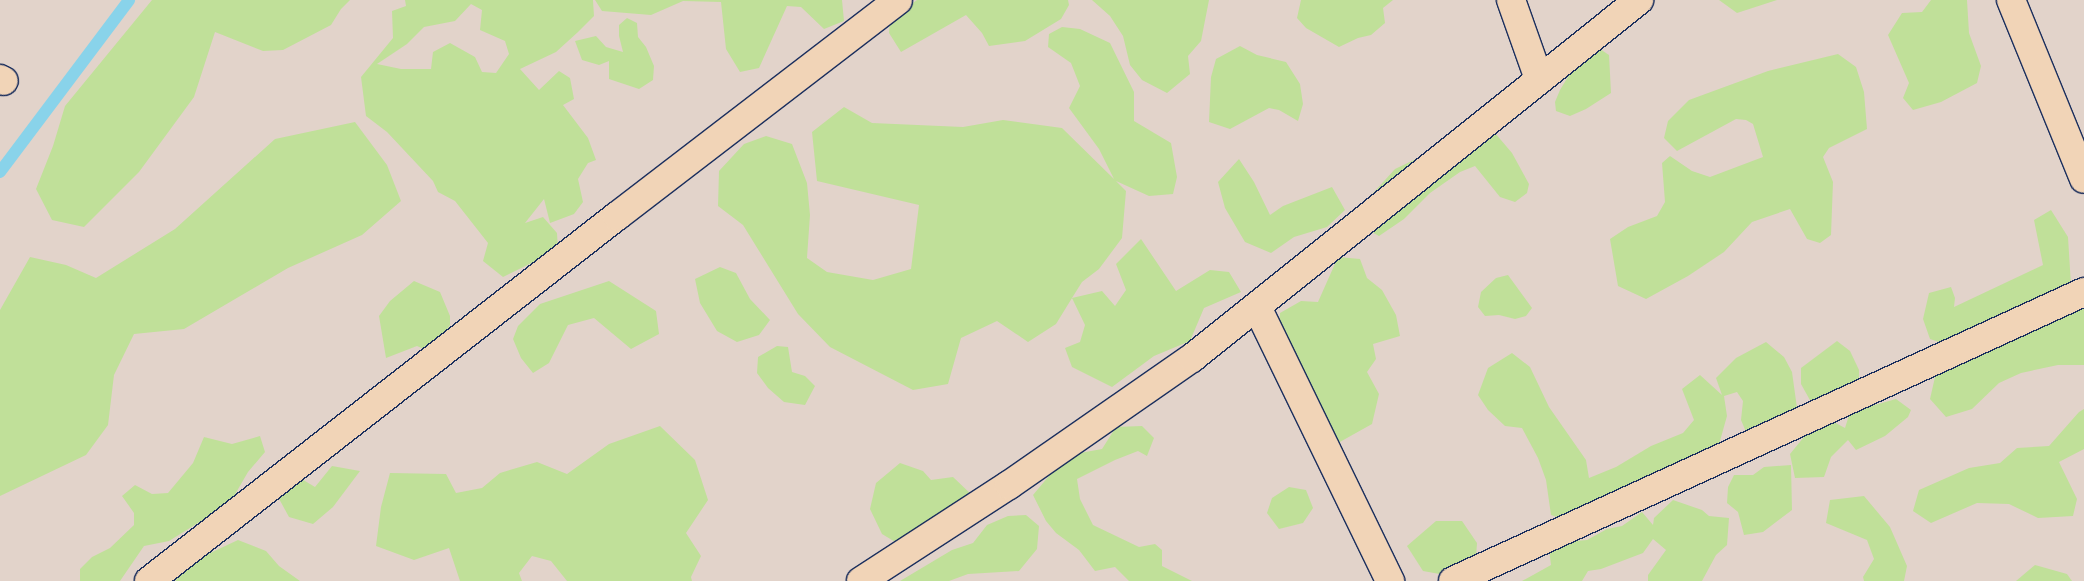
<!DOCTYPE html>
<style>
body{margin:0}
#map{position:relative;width:2084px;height:581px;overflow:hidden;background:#e2d3ca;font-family:Caveat,sans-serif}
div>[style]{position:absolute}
.green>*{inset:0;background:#c0e099}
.stream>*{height:12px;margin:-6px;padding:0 6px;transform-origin:6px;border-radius:6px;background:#89d3ea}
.roads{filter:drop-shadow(1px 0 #1b2f5e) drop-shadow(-1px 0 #1b2f5e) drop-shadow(0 1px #1b2f5e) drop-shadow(0 -1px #1b2f5e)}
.minor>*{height:28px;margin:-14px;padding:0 14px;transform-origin:14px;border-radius:14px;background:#f1d4b7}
span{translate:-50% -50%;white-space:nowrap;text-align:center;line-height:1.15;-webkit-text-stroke:4px #f1d4b7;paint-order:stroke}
</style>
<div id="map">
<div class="green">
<i style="clip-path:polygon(152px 0,350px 0,341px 9px,331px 25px,283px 50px,263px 51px,215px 32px,194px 97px,139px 172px,84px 227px,52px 220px,36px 189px,53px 146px,65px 106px)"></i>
<i style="clip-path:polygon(evenodd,405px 0,593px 0,594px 16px,578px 32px,556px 52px,520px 69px,539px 90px,559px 71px,570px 78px,574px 99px,563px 105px,588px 138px,596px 160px,588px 163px,578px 179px,583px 202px,574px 214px,550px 223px,544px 199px,525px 223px,543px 217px,557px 233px,558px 250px,503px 277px,483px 261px,488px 243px,455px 201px,438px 192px,433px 181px,387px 132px,366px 116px,361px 77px,393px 38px,392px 11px,406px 6px,405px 0,471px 4px,482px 10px,480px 30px,505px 41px,509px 54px,496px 73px,482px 72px,475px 57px,450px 43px,433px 52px,431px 69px,401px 69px,377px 64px,407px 44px,424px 27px,455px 21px,471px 4px)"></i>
<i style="clip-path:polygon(595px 0,842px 0,844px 21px,824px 29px,801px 7px,787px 6px,759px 68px,740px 72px,726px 49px,721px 2px,683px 1px,651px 15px,602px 11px)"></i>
<i style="clip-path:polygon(917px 0,1068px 0,1069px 5px,1061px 19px,1025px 41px,989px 46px,982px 33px,966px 15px,901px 52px,889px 33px,890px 19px)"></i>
<i style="clip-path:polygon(1092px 0,1209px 0,1201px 41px,1188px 56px,1190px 74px,1167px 93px,1142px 80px,1130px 65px,1123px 36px,1110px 16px)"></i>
<i style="clip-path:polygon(1301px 0,1393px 0,1383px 8px,1385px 23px,1371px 35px,1358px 38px,1339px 47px,1306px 28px,1297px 18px)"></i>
<i style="clip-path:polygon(1719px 0,1777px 0,1737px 13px)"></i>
<i style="clip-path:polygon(1931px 0,1967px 0,1969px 33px,1981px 66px,1977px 83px,1941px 102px,1913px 110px,1903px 98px,1909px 83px,1888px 35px,1902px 13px,1922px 12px)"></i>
<i style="clip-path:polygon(627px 18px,637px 23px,638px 37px,646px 47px,654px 66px,653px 80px,639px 89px,609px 79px,609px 61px,599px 65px,582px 60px,575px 41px,596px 36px,606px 47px,623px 52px,619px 36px,619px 25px)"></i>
<i style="clip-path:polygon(1062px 27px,1080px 29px,1110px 43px,1134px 92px,1134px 121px,1171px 143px,1177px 177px,1173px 194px,1149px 196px,1116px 181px,1126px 191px,1122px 238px,1099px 269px,1082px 282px,1072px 298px,1102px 291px,1115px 306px,1126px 290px,1116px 264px,1141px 239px,1176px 291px,1210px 270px,1229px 272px,1241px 292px,1204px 308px,1190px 341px,1154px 356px,1112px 387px,1072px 367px,1065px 348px,1080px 342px,1085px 325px,1072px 298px,1056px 324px,1028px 342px,997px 321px,961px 338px,948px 384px,913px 390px,830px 347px,798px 314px,743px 225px,718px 206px,719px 171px,744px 144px,766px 136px,792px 144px,807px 183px,810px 215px,807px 258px,827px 272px,873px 280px,911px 269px,919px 205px,817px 181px,812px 132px,844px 107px,872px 123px,963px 127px,1003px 120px,1062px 128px,1114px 179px,1099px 149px,1069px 108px,1080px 86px,1071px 63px,1048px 47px,1049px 34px)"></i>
<i style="clip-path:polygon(1240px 46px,1257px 55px,1286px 62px,1300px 84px,1303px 104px,1298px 121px,1279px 110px,1269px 108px,1230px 129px,1209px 122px,1211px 77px,1216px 59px)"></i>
<i style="clip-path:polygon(1597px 47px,1609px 55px,1611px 93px,1586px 109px,1570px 116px,1556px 111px,1555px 102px,1560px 90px,1583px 52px)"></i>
<i style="clip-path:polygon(1838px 54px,1856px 67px,1864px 92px,1867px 129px,1829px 148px,1823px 157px,1833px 182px,1831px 235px,1820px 243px,1807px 239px,1790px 209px,1752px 222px,1724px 252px,1688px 276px,1646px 299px,1618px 286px,1610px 239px,1628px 227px,1657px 216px,1665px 202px,1662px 163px,1670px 156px,1692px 171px,1710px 177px,1763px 157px,1753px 124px,1746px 120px,1736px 119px,1677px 151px,1664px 138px,1668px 121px,1689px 100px,1768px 71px)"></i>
<i style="clip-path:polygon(355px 122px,387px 165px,401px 201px,362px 235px,288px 268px,184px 329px,134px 334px,114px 375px,108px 425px,86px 455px,0 496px,0 310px,30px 257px,66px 265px,96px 278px,175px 229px,275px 139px)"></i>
<i style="clip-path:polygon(1495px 133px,1512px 153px,1529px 184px,1527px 193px,1515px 202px,1500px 197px,1475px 166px,1460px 172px,1430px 193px,1404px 219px,1379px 236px,1368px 230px,1365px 202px,1395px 169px,1466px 135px)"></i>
<i style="clip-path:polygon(1239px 159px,1254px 182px,1270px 215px,1283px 206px,1332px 187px,1345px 210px,1327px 227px,1294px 237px,1271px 253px,1245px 242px,1225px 208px,1218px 182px)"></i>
<i style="clip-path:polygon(2051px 210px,2068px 237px,2071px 285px,2016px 308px,1985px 325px,1960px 349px,1930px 339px,1923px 319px,1929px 293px,1951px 287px,1955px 298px,1954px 307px,2043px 265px,2034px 220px)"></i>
<i style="clip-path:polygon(1338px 257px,1360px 259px,1367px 278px,1382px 290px,1396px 315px,1400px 336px,1373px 344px,1376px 359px,1367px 372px,1379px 394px,1372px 424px,1338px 443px,1279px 341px,1280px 313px,1301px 301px,1318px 302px)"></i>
<i style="clip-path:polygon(720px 267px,736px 273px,750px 299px,770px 320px,759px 335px,737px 342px,717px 331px,700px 303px,695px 279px)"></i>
<i style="clip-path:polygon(1508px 275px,1532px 308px,1526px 316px,1515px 319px,1499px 315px,1485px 316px,1478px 307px,1481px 292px,1496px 278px)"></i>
<i style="clip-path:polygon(414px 281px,440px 292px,450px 316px,450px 325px,442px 338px,426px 350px,417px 346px,386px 358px,379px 316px,390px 301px)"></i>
<i style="clip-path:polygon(609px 281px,656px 311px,659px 334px,631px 349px,594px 318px,568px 325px,549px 363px,533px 373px,521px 358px,513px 339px,518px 326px,540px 304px)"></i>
<i style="clip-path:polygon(2084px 306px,2084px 365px,2058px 365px,2021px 373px,1999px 383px,1972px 409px,1946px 417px,1930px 399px,1935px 377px,1970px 354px)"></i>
<i style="clip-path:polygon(1837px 341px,1850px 351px,1859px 370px,1859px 383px,1811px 402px,1801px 384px,1801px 368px)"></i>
<i style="clip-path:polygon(1766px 342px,1784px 357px,1792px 372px,1797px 408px,1790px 422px,1749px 439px,1741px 420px,1743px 401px,1737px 392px,1724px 396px,1727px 416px,1718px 448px,1566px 520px,1551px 515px,1546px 480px,1538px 458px,1522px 428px,1505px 426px,1488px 410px,1478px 395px,1488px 368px,1512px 353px,1530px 367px,1549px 407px,1586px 460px,1589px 478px,1616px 467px,1651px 446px,1683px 433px,1694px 420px,1682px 389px,1700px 375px,1722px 395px,1716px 378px,1736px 358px)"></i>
<i style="clip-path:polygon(777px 346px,788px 347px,792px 372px,805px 376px,815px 386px,805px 405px,784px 402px,768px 388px,757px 373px,758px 357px)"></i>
<i style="clip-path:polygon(1896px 399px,1911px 410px,1908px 417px,1885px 436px,1856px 450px,1848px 440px,1831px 457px,1824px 477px,1795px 478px,1790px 454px,1808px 432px,1830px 420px,1845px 428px,1850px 412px)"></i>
<i style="clip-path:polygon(2084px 409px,2084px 449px,2059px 462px,2077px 499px,2073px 516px,2038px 518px,2009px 504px,1977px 503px,1931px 523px,1913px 511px,1919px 490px,1969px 468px,2000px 463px,2017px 448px,2049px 446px,2079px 412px)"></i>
<i style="clip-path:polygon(660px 426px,695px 460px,708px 500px,686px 533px,701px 556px,691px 577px,692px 581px,567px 581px,551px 561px,532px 556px,519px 573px,522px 581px,460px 581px,449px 548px,414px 560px,376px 546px,381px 507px,390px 473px,446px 474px,456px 493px,482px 488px,500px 473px,537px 462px,567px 474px,609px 444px)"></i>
<i style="clip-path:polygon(1142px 426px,1154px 438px,1147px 456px,1138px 451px,1115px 460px,1077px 479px,1080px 499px,1093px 525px,1139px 547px,1155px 544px,1162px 550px,1162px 566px,1192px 581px,1129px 581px,1115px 567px,1095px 571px,1079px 550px,1056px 533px,1046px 521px,1033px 495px,1059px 464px,1080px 453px,1102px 449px,1116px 427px)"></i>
<i style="clip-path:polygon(260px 436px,265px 452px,248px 472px,230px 503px,169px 541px,144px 546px,120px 581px,80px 581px,80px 569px,92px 557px,110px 548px,134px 525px,134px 513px,122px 496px,135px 485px,152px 494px,168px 493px,193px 463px,204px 437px,232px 444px)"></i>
<i style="clip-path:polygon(900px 463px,923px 471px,931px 480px,953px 477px,973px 496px,897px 543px,882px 534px,870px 509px,876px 483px)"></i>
<i style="clip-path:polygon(1791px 465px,1792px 510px,1763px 532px,1744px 535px,1738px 512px,1727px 503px,1728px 487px,1734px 475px,1753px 475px,1764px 467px)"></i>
<i style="clip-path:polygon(332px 466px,360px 471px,333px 507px,313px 524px,289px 517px,272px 486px,290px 472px,315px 487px)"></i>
<i style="clip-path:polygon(1289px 487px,1306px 490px,1313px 508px,1303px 523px,1279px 529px,1267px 513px,1272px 498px)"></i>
<i style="clip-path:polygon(1864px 496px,1890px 527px,1907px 566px,1904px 581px,1864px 581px,1863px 577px,1874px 559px,1867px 540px,1826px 523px,1830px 500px)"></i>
<i style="clip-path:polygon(1673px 500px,1702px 510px,1709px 516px,1729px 518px,1727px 545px,1716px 555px,1702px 581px,1648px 581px,1648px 575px,1666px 550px,1653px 539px,1643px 553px,1601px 569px,1588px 571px,1582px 581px,1522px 581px,1551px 565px,1549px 549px,1564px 542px,1587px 540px,1607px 529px,1622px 526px,1642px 512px,1653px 525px,1654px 518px)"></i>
<i style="clip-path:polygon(1026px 515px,1039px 526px,1037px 549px,1019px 571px,968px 574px,949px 581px,900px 581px,952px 550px,973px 543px,987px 525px,1008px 516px)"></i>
<i style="clip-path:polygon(1436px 521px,1462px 521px,1477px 543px,1476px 557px,1445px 575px,1423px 571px,1407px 546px)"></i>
<i style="clip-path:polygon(238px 540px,266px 551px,279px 566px,300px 581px,175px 581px,191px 562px)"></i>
<i style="clip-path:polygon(2035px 565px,2067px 574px,2072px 581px,2016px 581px)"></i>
</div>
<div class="stream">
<i style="left:0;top:172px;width:215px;rotate:-53.1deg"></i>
</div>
<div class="roads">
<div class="minor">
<i style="left:1511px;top:0;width:84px;rotate:70.5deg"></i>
<i style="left:2011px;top:0;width:193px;rotate:67.8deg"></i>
<i style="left:0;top:79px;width:4px;rotate:27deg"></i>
<i style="left:1257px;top:307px;width:305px;rotate:64.1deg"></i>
<i style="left:149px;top:581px;width:594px;rotate:-37.95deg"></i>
<i style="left:617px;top:216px;width:354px;rotate:-37.5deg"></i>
<i style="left:861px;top:581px;width:176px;rotate:-33deg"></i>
<i style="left:1009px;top:485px;width:223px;rotate:-34.8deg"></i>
<i style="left:1192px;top:358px;width:573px;rotate:-38.69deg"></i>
<i style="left:1453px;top:581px;width:694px;rotate:-24.61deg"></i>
</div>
</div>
</div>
